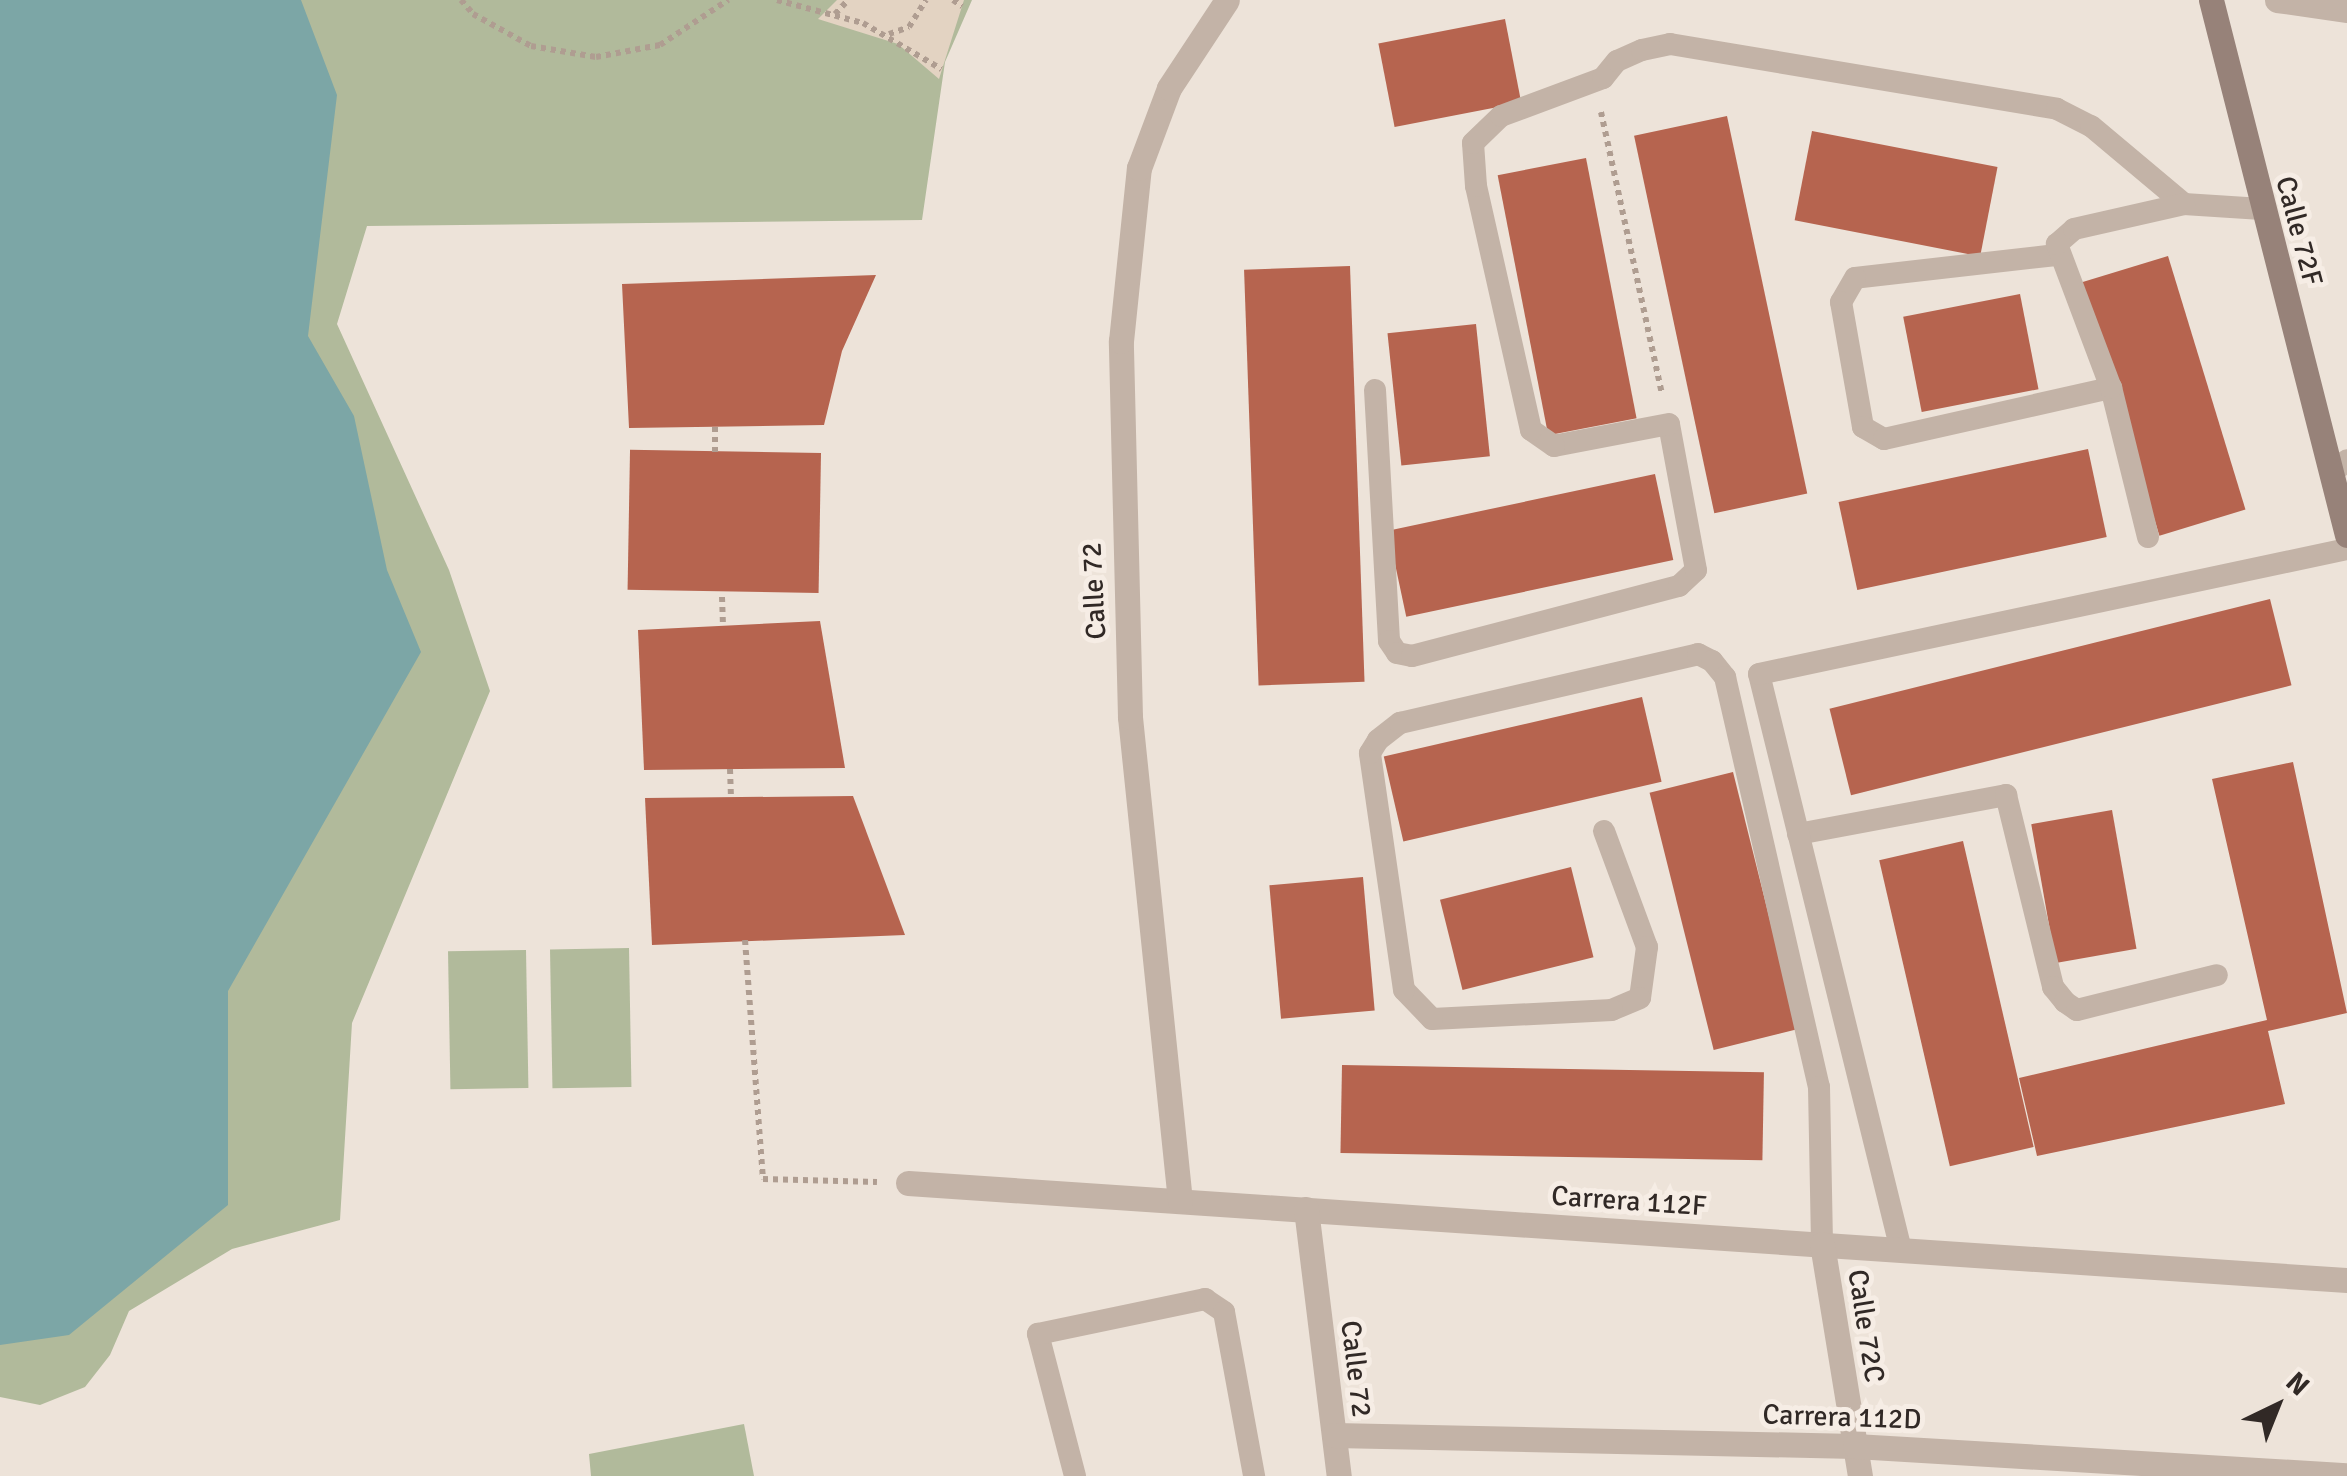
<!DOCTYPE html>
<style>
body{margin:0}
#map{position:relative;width:2347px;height:1476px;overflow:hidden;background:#ede3d9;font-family:Signika,sans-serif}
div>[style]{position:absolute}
.green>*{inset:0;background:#b1ba9b;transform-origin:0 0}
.plaza>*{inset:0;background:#e3d3c2}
.water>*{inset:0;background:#7ca6a6}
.building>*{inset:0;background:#b6644f;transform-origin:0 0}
.path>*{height:6px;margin-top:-3px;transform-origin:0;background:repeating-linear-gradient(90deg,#af9d91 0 5px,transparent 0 10px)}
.lane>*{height:22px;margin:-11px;padding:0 11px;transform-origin:11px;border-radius:11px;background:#c3b3a7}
.street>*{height:25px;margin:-12.5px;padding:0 12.5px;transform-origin:12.5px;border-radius:12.5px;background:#c3b3a7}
.secondary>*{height:25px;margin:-12.5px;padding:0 12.5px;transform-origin:12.5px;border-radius:12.5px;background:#978279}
span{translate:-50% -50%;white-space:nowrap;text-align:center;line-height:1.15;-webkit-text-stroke:10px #f6ede5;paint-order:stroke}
.street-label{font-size:28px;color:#312926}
.north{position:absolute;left:2227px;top:1356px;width:100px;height:100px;-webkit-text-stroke:8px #f6ede5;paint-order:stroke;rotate:43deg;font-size:28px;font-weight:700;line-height:40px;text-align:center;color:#312926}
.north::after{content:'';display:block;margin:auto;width:35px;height:45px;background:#312926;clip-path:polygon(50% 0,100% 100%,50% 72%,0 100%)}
</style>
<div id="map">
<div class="green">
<i style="clip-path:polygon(0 0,972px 0,945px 62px,922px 220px,367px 226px,337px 324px,449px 570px,490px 691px,352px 1023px,340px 1220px,232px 1249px,129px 1311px,110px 1355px,85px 1387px,40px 1405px,0 1397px)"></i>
<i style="left:629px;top:948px;width:139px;height:79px;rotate:89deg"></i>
<i style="left:526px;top:950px;width:138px;height:78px;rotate:89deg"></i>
<i style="clip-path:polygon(744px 1424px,754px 1476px,591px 1476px,589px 1454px)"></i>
</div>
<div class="plaza">
<i style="clip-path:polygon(837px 0,964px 0,939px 79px,898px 44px,818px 19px)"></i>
</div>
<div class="water">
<i style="clip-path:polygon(0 0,301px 0,337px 95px,308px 336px,354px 416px,387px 570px,421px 652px,228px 991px,228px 1205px,69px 1335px,0 1345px)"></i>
</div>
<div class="building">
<i style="left:1505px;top:19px;width:85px;height:129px;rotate:79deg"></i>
<i style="left:1727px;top:116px;width:386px;height:95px;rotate:78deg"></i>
<i style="left:1812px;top:131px;width:189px;height:91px;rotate:11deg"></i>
<i style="left:1586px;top:158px;width:265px;height:90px;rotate:79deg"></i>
<i style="left:2168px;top:256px;width:265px;height:90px;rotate:73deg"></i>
<i style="left:1350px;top:266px;width:416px;height:106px;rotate:88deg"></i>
<i style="clip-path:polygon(876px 275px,842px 351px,824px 425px,629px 428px,622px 284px)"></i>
<i style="left:2020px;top:294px;width:97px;height:119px;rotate:79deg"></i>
<i style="left:1476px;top:324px;width:133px;height:89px;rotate:84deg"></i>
<i style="left:2088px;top:449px;width:90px;height:255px;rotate:78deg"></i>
<i style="left:821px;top:453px;width:140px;height:191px;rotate:91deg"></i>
<i style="left:1655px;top:474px;width:88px;height:273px;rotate:78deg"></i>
<i style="left:2270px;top:599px;width:89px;height:454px;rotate:76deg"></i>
<i style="clip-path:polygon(820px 621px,845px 768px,644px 770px,638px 630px)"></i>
<i style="left:1642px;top:697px;width:87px;height:265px;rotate:77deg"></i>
<i style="clip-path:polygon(2293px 762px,2347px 1013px,2268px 1031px,2285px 1104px,2037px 1156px,2019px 1078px,2267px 1020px,2212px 779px)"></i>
<i style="left:1733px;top:772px;width:265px;height:86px;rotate:76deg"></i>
<i style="clip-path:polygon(853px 796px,905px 935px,652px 945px,645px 798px)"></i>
<i style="left:2112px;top:810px;width:141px;height:82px;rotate:80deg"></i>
<i style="left:1963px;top:841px;width:314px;height:86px;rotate:77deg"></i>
<i style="left:1571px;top:867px;width:93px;height:135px;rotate:76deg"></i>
<i style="left:1363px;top:877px;width:134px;height:94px;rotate:85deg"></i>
<i style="left:1342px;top:1065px;width:422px;height:88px;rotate:1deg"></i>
</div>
<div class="path">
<i style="left:461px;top:0;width:18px;rotate:49deg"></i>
<i style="left:473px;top:14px;width:66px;rotate:28.9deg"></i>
<i style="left:531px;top:46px;width:66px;rotate:9.6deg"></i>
<i style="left:596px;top:57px;width:65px;rotate:-10.6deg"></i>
<i style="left:660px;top:45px;width:82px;rotate:-33.5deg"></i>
<i style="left:777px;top:0;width:89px;rotate:15deg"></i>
<i style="left:863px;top:23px;width:91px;rotate:30.5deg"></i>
<i style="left:953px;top:0;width:11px;rotate:34deg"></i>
<i style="left:835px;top:14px;width:19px;rotate:-47deg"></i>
<i style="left:889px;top:34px;width:21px;rotate:-19deg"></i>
<i style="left:909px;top:27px;width:32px;rotate:-58deg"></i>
<i style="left:1601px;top:112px;width:288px;rotate:77.8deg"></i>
<i style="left:715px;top:427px;width:28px;rotate:90deg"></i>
<i style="left:722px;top:597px;width:29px;rotate:88deg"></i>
<i style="left:730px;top:769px;width:28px;rotate:88deg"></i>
<i style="left:745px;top:940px;width:240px;rotate:85.7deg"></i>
<i style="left:763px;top:1179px;width:114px;rotate:1.5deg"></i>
</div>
<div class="lane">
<i style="left:2056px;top:255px;width:202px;rotate:173.5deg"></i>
<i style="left:1855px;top:278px;width:28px;rotate:120deg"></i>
<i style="left:1841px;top:302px;width:127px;rotate:80deg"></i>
<i style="left:1863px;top:427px;width:24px;rotate:30deg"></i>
<i style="left:1884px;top:439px;width:233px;rotate:-12.7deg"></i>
<i style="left:1375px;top:390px;width:251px;rotate:86.8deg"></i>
<i style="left:1389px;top:641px;width:14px;rotate:56deg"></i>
<i style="left:1397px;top:653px;width:15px;rotate:11deg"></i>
<i style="left:1412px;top:656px;width:276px;rotate:-14.7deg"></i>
<i style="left:1679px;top:586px;width:23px;rotate:-43deg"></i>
<i style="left:1696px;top:570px;width:148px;rotate:-100.5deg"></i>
<i style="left:1669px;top:424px;width:117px;rotate:169.2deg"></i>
<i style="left:1554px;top:446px;width:28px;rotate:-145deg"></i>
<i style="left:1531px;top:430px;width:250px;rotate:-102.7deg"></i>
<i style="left:1476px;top:186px;width:43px;rotate:-94deg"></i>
<i style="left:1473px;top:143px;width:39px;rotate:-44deg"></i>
<i style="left:1501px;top:116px;width:109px;rotate:-20.4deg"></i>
<i style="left:1603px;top:78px;width:22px;rotate:-51deg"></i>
<i style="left:1617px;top:61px;width:27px;rotate:-24deg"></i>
<i style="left:1642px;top:50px;width:29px;rotate:-12deg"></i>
<i style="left:1670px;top:44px;width:392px;rotate:9.5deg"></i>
<i style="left:2057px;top:109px;width:38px;rotate:27deg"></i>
<i style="left:2091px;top:126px;width:121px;rotate:40deg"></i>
<i style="left:2184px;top:204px;width:78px;rotate:3.7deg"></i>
<i style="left:2331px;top:474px;width:21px;rotate:-41deg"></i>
<i style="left:2148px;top:537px;width:154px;rotate:-103.9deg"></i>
<i style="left:2111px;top:388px;width:154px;rotate:-110.6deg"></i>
<i style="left:2057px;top:244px;width:23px;rotate:-41deg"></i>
<i style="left:2074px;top:229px;width:113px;rotate:-12.8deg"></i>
<i style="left:1604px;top:831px;width:124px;rotate:69.7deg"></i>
<i style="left:1647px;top:947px;width:51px;rotate:97.8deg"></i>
<i style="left:1640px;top:998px;width:30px;rotate:157deg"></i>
<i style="left:1612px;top:1010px;width:180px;rotate:177.1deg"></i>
<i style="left:1432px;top:1019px;width:40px;rotate:-134deg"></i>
<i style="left:1404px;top:990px;width:239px;rotate:-98.2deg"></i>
<i style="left:1370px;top:753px;width:15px;rotate:-58deg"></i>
<i style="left:1378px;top:740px;width:28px;rotate:-38deg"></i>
<i style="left:1400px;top:723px;width:306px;rotate:-13deg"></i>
<i style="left:1698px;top:654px;width:16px;rotate:27deg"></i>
<i style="left:1712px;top:661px;width:21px;rotate:51deg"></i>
<i style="left:1725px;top:677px;width:421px;rotate:77.1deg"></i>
<i style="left:1819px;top:1087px;width:157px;rotate:88.9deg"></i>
<i style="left:1798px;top:834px;width:212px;rotate:-10.6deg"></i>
<i style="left:2006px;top:795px;width:198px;rotate:76.2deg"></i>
<i style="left:2053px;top:987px;width:19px;rotate:51deg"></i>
<i style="left:2065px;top:1002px;width:14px;rotate:34deg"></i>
<i style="left:2077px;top:1010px;width:144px;rotate:-14deg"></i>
<i style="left:1901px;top:1250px;width:593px;rotate:-103.85deg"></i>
<i style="left:1759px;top:674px;width:601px;rotate:-12deg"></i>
<i style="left:1075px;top:1476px;width:147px;rotate:-104.6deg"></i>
<i style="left:1038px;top:1334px;width:171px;rotate:-11.8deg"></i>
<i style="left:1205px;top:1299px;width:23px;rotate:34deg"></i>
<i style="left:1224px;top:1312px;width:167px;rotate:79.6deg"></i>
</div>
<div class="street">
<i style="left:2277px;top:0;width:71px;rotate:8.1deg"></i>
<i style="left:908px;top:1183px;width:1442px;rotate:3.86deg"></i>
<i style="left:1180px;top:1201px;width:487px;rotate:-95.9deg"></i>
<i style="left:1130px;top:717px;width:376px;rotate:-91.4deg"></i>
<i style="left:1121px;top:341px;width:174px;rotate:-84.1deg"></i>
<i style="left:1139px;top:168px;width:85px;rotate:-69.4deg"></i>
<i style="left:1169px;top:88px;width:105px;rotate:-56.6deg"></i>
<i style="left:1306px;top:1209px;width:269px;rotate:83deg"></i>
<i style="left:1822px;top:1244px;width:235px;rotate:80.7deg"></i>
<i style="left:1334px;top:1435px;width:521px;rotate:1.21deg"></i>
<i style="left:1855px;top:1446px;width:493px;rotate:3.4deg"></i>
</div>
<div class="secondary">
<i style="left:2211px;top:0;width:552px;rotate:75.74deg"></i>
</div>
<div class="street-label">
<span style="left:2299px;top:231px;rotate:75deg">Calle 72F</span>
<span style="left:1094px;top:591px;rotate:-93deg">Calle 72</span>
<span style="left:1629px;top:1201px;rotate:4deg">Carrera 112F</span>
<span style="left:1866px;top:1326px;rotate:81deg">Calle 72C</span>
<span style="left:1356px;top:1369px;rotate:83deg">Calle 72</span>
<span style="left:1842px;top:1417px;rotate:2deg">Carrera 112D</span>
</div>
<div class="north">N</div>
</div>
